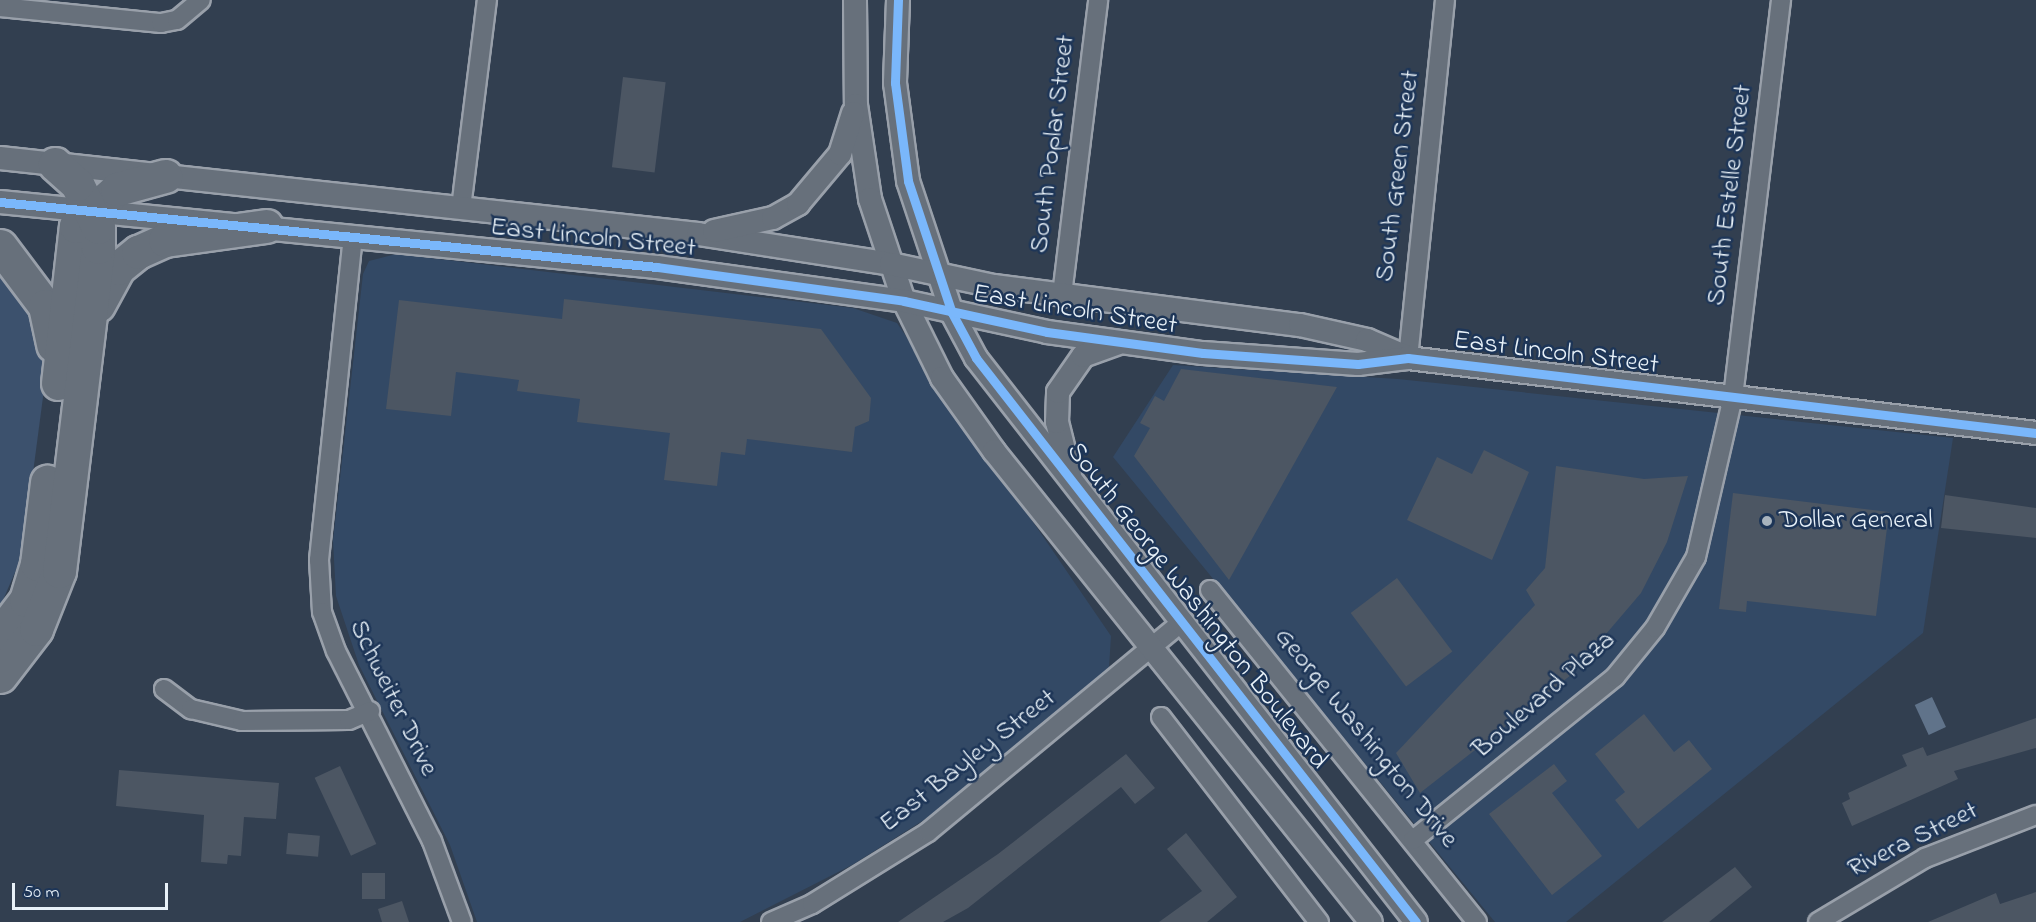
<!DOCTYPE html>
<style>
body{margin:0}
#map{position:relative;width:2036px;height:922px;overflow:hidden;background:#323f50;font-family:"Indie Flower",sans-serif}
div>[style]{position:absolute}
.built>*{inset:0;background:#334965}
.green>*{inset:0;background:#3c516d}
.water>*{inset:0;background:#60738a;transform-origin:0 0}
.building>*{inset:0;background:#4c5663;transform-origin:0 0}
.roads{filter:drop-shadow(2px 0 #99a0aa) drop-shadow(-2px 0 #99a0aa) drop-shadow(0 2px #99a0aa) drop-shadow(0 -2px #99a0aa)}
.minor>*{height:18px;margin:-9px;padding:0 9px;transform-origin:9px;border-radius:9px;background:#67707b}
.tertiary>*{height:22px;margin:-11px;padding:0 11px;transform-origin:11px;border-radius:11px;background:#67707b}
.motorway>*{height:33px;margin:-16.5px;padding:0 16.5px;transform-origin:16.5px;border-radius:16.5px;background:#67707b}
.cycleway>*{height:9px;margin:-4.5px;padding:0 4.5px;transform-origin:4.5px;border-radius:4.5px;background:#7ab7fb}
.dots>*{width:16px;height:16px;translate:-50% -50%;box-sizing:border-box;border:3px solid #1d3557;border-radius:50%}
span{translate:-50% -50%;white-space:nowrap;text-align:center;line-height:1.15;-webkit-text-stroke:5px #1d3557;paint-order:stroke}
.street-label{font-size:27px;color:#e8f1f8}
.poi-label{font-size:27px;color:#e8f1f8}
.left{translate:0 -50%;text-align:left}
.scale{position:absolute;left:12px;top:883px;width:156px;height:27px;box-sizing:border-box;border:3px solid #e8f1f8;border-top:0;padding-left:8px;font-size:18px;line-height:21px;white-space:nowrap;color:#e8f1f8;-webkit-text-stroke:4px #1d3557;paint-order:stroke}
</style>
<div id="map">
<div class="built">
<i style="clip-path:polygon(396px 254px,853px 308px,897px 323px,1111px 636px,1109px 668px,935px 813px,852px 865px,740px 922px,477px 922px,450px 845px,359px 665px,336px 596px,333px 541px,363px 274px,369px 261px)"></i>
<i style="clip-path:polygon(1173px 365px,1398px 379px,1953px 438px,1923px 633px,1566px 922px,1495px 922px,1113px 457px)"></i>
</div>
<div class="green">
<i style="clip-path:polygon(0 257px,16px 276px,44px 341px,43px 397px,22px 556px,0 607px)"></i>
</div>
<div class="water">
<i style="left:1932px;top:697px;width:33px;height:19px;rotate:65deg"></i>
</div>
<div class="building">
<i style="left:623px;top:77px;width:43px;height:91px;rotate:7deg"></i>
<i style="clip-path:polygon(564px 299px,821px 329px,871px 398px,869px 421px,855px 427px,852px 452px,747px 439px,745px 455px,721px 452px,717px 486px,664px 480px,670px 433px,577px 422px,580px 399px,517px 391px,519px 380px,456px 372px,451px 416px,386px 409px,399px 300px,562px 319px)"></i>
<i style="clip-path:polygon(1181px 369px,1337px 387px,1229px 580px,1134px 456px,1150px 428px,1140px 423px,1155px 396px,1164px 401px)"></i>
<i style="clip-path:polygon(1484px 450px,1529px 472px,1492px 560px,1407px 520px,1437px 457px,1472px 474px)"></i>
<i style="clip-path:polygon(1556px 466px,1644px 479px,1688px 476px,1667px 542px,1641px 593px,1571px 675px,1420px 793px,1396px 753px,1535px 605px,1526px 590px,1545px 568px)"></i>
<i style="clip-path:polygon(1733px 493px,1889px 512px,1876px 616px,1747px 601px,1746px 612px,1719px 609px)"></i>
<i style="clip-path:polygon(1945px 495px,2036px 508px,2036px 538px,1941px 528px)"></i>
<i style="left:1397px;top:578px;width:92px;height:58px;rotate:53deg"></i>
<i style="clip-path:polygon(1644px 714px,1674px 752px,1689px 740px,1712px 769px,1638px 829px,1615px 800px,1625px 792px,1595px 754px)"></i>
<i style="clip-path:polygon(2036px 718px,2036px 748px,1954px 771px,1958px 779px,1852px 826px,1842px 803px,1850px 799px,1848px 793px,1907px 766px,1902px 755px,1923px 747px,1927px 756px)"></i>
<i style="clip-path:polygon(1126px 754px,1155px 788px,1135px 804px,1121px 787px,968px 908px,943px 922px,898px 922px,998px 854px)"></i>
<i style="clip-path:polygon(1554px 764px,1567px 781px,1552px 793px,1602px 856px,1552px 895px,1489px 814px)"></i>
<i style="left:340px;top:766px;width:86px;height:28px;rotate:65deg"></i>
<i style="clip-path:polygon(119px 770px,279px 783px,276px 819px,244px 817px,241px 856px,228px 855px,227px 864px,201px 862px,204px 815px,116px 806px)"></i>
<i style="left:288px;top:833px;width:32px;height:21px;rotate:5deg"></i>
<i style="clip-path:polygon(1186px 833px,1237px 897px,1207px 922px,1159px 922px,1202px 891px,1167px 849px)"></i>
<i style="clip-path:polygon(1735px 867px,1752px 887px,1709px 922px,1662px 922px)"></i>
<i style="left:362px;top:873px;width:23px;height:26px"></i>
<i style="clip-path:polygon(2036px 892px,2036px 922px,1928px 922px,1996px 893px,2000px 904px)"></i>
<i style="clip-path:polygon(402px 901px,409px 922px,382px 922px,378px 909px)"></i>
</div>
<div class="roads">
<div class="minor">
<i style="left:0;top:7px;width:162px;rotate:5.7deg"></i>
<i style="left:161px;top:23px;width:16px;rotate:-11deg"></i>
<i style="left:177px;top:20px;width:31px;rotate:-40deg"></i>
<i style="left:461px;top:208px;width:210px;rotate:-82.9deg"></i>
<i style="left:353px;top:236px;width:326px;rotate:96deg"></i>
<i style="left:319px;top:560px;width:52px;rotate:86.7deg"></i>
<i style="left:322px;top:612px;width:41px;rotate:70.3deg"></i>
<i style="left:336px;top:651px;width:213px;rotate:63.2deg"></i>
<i style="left:432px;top:841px;width:86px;rotate:69.7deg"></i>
<i style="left:1062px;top:295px;width:297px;rotate:-83deg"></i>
<i style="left:1408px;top:358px;width:360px;rotate:-84.1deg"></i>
<i style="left:1210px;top:590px;width:426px;rotate:51.2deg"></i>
<i style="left:164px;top:689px;width:34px;rotate:37deg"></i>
<i style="left:191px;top:709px;width:52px;rotate:13.2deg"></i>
<i style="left:242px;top:721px;width:107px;rotate:-0.5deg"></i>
<i style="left:349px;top:720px;width:23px;rotate:-23deg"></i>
<i style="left:1161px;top:717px;width:259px;rotate:52.4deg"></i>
<i style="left:1413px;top:840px;width:260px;rotate:-38.9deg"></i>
<i style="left:1615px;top:677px;width:63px;rotate:-50.8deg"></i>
<i style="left:1655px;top:628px;width:82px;rotate:-60deg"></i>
<i style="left:1696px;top:557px;width:164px;rotate:-77deg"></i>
<i style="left:1733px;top:397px;width:400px;rotate:-83.1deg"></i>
<i style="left:771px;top:922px;width:45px;rotate:-23.7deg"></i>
<i style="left:812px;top:904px;width:137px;rotate:-31.8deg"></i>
<i style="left:928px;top:832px;width:331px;rotate:-39.6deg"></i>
<i style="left:1818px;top:922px;width:125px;rotate:-30.9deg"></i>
<i style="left:1925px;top:858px;width:119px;rotate:-21.2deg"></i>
</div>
<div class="tertiary">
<i style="left:855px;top:0;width:105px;rotate:89.5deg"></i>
<i style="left:856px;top:105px;width:95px;rotate:81.5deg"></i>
<i style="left:870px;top:199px;width:108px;rotate:71.6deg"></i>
<i style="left:904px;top:301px;width:86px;rotate:63.7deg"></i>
<i style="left:942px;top:378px;width:90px;rotate:54.5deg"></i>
<i style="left:994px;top:451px;width:603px;rotate:51.33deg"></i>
<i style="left:898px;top:0;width:83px;rotate:92.1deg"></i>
<i style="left:895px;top:83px;width:99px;rotate:82.4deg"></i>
<i style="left:908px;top:181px;width:139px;rotate:71.6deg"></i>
<i style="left:952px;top:313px;width:51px;rotate:61.9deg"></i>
<i style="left:976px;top:358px;width:715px;rotate:52.04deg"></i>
<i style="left:0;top:158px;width:702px;rotate:6.21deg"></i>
<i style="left:698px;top:234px;width:195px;rotate:8.8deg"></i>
<i style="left:891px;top:264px;width:105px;rotate:12.1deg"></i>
<i style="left:994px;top:286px;width:308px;rotate:7.3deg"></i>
<i style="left:1300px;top:325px;width:69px;rotate:12.6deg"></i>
<i style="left:1367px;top:340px;width:43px;rotate:23deg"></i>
<i style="left:0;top:202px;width:660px;rotate:5.65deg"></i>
<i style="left:657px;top:267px;width:249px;rotate:7.8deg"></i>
<i style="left:904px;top:301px;width:146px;rotate:12.2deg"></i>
<i style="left:1047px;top:332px;width:157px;rotate:7.7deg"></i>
<i style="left:1203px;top:353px;width:155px;rotate:4.1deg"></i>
<i style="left:1358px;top:364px;width:50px;rotate:-6.8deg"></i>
<i style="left:1408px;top:358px;width:632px;rotate:6.81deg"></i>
<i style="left:714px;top:231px;width:60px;rotate:-12.4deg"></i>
<i style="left:773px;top:218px;width:29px;rotate:-29deg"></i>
<i style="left:798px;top:204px;width:65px;rotate:-50deg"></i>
<i style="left:840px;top:154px;width:43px;rotate:-72.4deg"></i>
<i style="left:1070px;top:474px;width:54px;rotate:-104deg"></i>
<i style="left:1057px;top:422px;width:30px;rotate:-88deg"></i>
<i style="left:1058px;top:392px;width:44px;rotate:-55.2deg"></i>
<i style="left:1083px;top:356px;width:37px;rotate:-20deg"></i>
</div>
<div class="motorway">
<i style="left:0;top:246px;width:75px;rotate:53.1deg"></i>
<i style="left:45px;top:306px;width:40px;rotate:78deg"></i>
<i style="left:98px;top:305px;width:42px;rotate:-61.6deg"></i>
<i style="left:118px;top:268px;width:26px;rotate:-39deg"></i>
<i style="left:138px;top:252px;width:30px;rotate:-24deg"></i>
<i style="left:165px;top:240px;width:102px;rotate:-7.9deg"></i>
<i style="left:58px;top:383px;width:158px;rotate:-83.5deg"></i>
<i style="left:76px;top:226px;width:55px;rotate:-42.1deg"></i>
<i style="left:117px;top:189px;width:50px;rotate:-15.2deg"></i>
<i style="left:0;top:634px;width:43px;rotate:-52.6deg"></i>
<i style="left:26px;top:600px;width:38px;rotate:-73deg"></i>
<i style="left:37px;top:564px;width:83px;rotate:-83deg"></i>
<i style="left:0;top:676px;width:59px;rotate:-52.5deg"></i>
<i style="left:36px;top:629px;width:62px;rotate:-68.4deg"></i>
<i style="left:59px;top:571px;width:326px;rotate:-83.1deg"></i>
<i style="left:98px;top:247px;width:20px;rotate:-90deg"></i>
<i style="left:98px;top:227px;width:48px;rotate:-116deg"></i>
<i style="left:77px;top:184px;width:30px;rotate:-138deg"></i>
</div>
</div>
<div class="cycleway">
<i style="left:898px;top:0;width:83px;rotate:92.1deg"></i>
<i style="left:895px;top:83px;width:99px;rotate:82.4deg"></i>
<i style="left:908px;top:181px;width:139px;rotate:71.6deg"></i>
<i style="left:952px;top:313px;width:51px;rotate:61.9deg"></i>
<i style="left:976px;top:358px;width:715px;rotate:52.04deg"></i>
<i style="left:0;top:202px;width:660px;rotate:5.65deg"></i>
<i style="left:657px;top:267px;width:249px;rotate:7.8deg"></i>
<i style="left:904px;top:301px;width:146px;rotate:12.2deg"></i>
<i style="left:1047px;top:332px;width:157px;rotate:7.7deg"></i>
<i style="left:1203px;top:353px;width:155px;rotate:4.1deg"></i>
<i style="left:1358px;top:364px;width:50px;rotate:-6.8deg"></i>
<i style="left:1408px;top:358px;width:632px;rotate:6.81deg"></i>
</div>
<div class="dots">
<i style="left:1767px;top:521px;background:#a8b3bd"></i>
</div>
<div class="street-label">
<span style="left:1053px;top:144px;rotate:-83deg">South Poplar Street</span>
<span style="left:1398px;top:176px;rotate:-83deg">South Green Street</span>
<span style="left:1730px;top:195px;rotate:-83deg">South Estelle Street</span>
<span style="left:593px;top:238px;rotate:6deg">East Lincoln Street</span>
<span style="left:1075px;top:310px;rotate:9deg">East Lincoln Street</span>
<span style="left:1556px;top:353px;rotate:7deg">East Lincoln Street</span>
<span style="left:1197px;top:606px;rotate:52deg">South George Washington Boulevard</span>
<span style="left:1544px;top:695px;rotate:-41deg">Boulevard Plaza</span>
<span style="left:393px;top:698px;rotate:64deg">Schweiter Drive</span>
<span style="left:1366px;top:738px;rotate:51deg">George Washington Drive</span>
<span style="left:968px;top:761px;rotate:-38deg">East Bayley Street</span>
<span style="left:1913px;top:840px;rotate:-26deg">Rivera Street</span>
</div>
<div class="poi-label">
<span class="left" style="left:1779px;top:521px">Dollar General</span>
</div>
<div class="scale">50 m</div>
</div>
